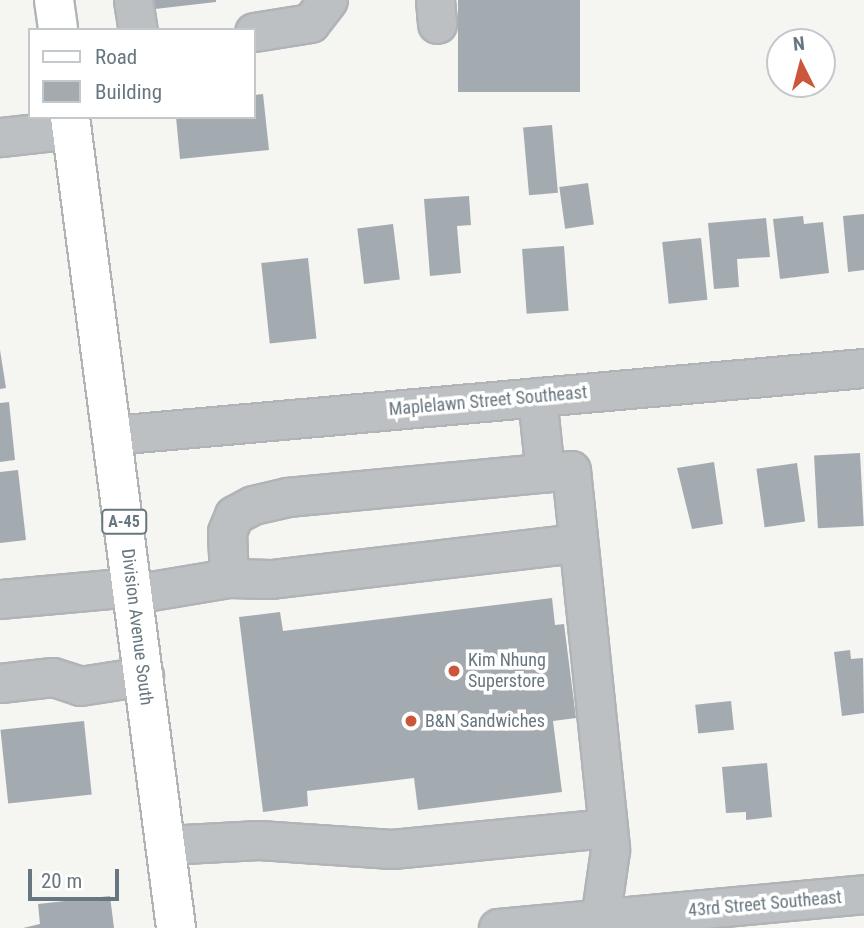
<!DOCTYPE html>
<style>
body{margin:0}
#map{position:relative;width:864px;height:928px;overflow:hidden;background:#f5f5f2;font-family:"Roboto Condensed",sans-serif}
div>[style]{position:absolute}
.building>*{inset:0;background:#a4abb0;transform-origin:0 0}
.roads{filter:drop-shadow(2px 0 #b0b4b7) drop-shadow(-2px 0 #b0b4b7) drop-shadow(0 2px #b0b4b7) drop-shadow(0 -2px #b0b4b7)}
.minor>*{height:37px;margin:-18.5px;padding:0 18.5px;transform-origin:18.5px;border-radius:18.5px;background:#bcc0c3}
.major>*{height:38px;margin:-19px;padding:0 19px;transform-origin:19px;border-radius:19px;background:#fff}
.dots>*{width:19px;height:19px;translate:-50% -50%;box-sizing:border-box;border:4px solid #fff;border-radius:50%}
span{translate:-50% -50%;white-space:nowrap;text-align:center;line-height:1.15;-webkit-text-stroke:7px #fff;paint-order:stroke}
.shield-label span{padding:2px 5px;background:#fff;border:2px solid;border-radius:5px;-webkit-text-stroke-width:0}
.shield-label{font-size:16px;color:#68767f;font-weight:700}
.street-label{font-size:18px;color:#68767f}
.poi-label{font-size:18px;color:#68767f}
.left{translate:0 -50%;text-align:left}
.legend{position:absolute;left:28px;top:28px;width:228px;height:91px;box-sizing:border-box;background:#fff;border:2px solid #c3c8cc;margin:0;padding:9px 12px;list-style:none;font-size:21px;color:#68767f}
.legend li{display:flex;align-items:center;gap:14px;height:35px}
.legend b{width:35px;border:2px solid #c3c8cc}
.north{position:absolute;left:766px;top:28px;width:70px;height:70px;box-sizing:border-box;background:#fff;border:2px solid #c3c8cc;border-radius:50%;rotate:354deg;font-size:19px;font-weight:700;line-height:28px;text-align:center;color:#68767f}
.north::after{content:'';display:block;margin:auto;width:24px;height:32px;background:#cc563b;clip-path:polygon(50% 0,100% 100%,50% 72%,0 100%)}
.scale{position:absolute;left:28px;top:869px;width:91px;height:32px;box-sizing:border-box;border:4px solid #68767f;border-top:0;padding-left:9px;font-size:21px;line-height:24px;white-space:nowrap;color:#68767f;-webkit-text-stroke:5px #fff;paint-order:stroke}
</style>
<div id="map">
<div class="building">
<i style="clip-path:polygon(154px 0,216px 0,216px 2px,155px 9px)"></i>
<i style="left:458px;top:0;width:122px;height:92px"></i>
<i style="clip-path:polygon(263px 94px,269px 150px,180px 159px,176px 117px,254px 117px,254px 95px)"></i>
<i style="left:552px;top:125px;width:68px;height:29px;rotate:85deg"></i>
<i style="left:588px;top:183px;width:42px;height:29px;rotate:82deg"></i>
<i style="clip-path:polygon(469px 196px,471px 225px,457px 226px,461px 273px,430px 276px,424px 199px)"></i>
<i style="clip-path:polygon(864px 214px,864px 270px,848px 272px,843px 216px)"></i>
<i style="clip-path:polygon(803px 216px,804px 224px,823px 222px,829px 273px,780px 279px,773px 219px)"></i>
<i style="clip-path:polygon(766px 218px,770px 257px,737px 259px,739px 287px,714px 289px,708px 223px)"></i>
<i style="left:393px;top:224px;width:56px;height:36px;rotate:83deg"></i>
<i style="left:701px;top:238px;width:62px;height:39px;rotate:84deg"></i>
<i style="left:564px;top:246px;width:65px;height:42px;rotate:86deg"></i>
<i style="left:308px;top:258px;width:81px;height:47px;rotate:84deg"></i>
<i style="clip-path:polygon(0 350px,6px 388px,0 389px)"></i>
<i style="clip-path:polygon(9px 402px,15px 460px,0 462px,0 403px)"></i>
<i style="left:860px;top:453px;width:73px;height:46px;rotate:87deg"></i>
<i style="clip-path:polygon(714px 462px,723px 524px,692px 529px,677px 468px)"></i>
<i style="left:797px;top:463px;width:59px;height:41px;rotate:82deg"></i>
<i style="clip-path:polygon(18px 470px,26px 540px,0 543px,0 472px)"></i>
<i style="clip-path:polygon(552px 598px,555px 625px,564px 624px,576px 718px,553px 721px,562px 792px,418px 810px,414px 778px,307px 791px,308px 806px,263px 812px,239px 617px,280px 612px,283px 631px)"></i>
<i style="clip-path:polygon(850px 650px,851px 659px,863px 658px,864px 713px,842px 716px,834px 652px)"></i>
<i style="left:731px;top:701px;width:29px;height:36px;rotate:84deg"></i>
<i style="left:84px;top:721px;width:74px;height:84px;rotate:84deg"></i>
<i style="clip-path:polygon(767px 763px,772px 817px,746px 820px,746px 812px,726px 813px,722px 767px)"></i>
<i style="clip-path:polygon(110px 896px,114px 928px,23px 928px,40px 924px,38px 904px)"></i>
</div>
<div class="roads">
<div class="minor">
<i style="left:133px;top:0;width:30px;rotate:81deg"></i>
<i style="left:435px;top:0;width:24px;rotate:85deg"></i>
<i style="left:254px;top:32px;width:57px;rotate:-9.1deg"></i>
<i style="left:310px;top:23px;width:29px;rotate:-52deg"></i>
<i style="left:0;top:137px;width:72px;rotate:-6.3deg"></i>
<i style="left:537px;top:397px;width:76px;rotate:84deg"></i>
<i style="left:113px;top:435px;width:754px;rotate:-5.1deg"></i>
<i style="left:229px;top:578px;width:42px;rotate:1.4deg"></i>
<i style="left:271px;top:579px;width:309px;rotate:-6.7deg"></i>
<i style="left:133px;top:594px;width:97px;rotate:-9.5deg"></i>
<i style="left:229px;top:578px;width:46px;rotate:-92.5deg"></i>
<i style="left:227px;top:532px;width:18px;rotate:-68deg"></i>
<i style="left:234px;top:515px;width:21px;rotate:-28deg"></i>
<i style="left:253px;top:505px;width:35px;rotate:-13deg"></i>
<i style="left:287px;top:497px;width:285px;rotate:-5.4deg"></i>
<i style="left:571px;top:470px;width:382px;rotate:84.1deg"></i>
<i style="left:610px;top:850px;width:70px;rotate:98.2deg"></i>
<i style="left:0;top:599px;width:133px;rotate:-5.2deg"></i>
<i style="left:0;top:683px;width:53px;rotate:-6.5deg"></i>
<i style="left:53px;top:677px;width:28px;rotate:18deg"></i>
<i style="left:80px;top:686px;width:65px;rotate:-8.9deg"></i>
<i style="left:165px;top:845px;width:94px;rotate:-3deg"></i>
<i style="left:259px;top:840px;width:133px;rotate:3.9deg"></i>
<i style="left:392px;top:849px;width:217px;rotate:-5.6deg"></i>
<i style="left:498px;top:928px;width:368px;rotate:-5.3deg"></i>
</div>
<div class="major">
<i style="left:54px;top:0;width:30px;rotate:82deg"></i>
<i style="left:70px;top:117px;width:818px;rotate:82.55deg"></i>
</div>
</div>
<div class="dots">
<i style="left:454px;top:671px;background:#cc563b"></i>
<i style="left:411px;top:721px;background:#cc563b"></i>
</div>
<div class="shield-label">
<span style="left:124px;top:522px">A-45</span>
</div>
<div class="street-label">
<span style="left:488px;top:401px;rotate:-5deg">Maplelawn Street Southeast</span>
<span style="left:137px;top:627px;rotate:83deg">Division Avenue South</span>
<span style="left:765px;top:904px;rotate:-5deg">43rd Street Southeast</span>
</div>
<div class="poi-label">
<span class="left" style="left:468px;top:671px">Kim Nhung<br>Superstore</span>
<span class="left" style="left:425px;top:721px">B&amp;N Sandwiches</span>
</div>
<ul class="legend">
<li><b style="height:9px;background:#fff"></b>Road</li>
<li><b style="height:19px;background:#a4abb0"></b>Building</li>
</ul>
<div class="north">N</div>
<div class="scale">20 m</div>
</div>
